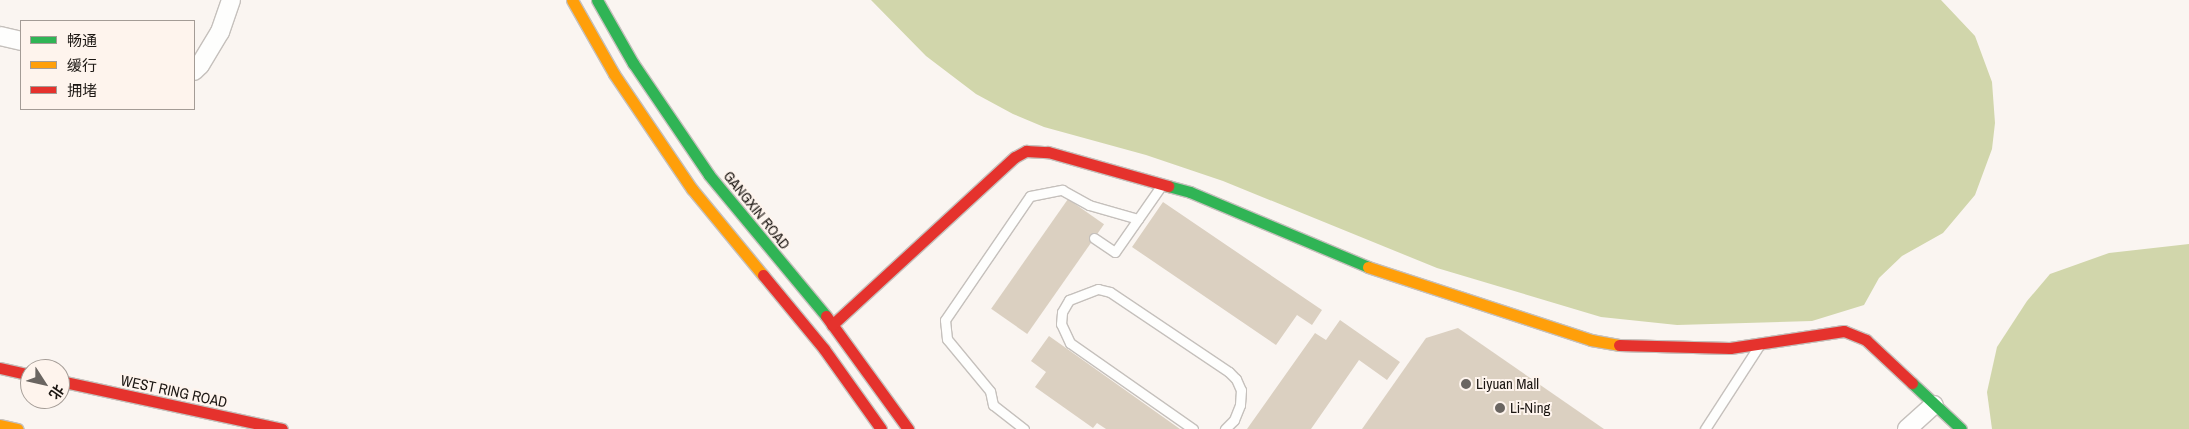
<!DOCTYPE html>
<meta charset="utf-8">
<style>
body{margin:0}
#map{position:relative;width:2189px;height:429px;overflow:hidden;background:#faf5f1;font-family:"Archivo Narrow","Noto Sans SC",sans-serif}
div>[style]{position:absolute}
.forest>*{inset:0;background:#d1d6ab}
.building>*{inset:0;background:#dbd0c1;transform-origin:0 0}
.roads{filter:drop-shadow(1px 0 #c5c0bc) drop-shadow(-1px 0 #c5c0bc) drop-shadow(0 1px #c5c0bc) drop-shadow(0 -1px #c5c0bc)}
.lane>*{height:9px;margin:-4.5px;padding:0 4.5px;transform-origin:4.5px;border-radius:4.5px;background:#fefefd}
.street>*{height:18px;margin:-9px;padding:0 9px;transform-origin:9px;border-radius:9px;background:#fefefd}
.fast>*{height:11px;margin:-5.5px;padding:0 5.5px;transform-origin:5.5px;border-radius:5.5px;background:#30b455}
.slow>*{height:11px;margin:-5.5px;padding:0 5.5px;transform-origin:5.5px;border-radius:5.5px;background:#ff9f0a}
.jam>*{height:11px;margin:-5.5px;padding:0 5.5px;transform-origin:5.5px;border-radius:5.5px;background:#e5322d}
.dots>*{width:14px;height:14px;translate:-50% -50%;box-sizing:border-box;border:2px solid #fef4ed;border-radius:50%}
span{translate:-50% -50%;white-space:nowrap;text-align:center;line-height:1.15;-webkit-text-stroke:4px #fef4ed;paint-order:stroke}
.street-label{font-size:15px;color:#1c1713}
.poi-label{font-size:15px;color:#1c1713}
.left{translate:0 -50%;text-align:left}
.legend{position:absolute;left:20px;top:20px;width:175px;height:90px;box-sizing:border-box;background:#fef4ed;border:1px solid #a49c96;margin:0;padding:6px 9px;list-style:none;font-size:15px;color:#1c1713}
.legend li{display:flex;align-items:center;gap:10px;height:25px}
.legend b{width:25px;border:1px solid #a49c96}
.north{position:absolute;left:20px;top:359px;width:50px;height:50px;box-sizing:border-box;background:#fef4ed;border:1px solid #a49c96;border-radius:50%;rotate:125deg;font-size:14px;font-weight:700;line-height:20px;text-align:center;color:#1c1713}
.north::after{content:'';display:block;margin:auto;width:18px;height:22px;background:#6a6561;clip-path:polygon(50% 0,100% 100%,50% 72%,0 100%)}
</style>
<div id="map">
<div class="forest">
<i style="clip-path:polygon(871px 0,1941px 0,1975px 36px,1992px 82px,1995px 123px,1992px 149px,1975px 195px,1943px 233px,1902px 256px,1879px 278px,1864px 305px,1812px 321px,1677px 325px,1601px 317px,1437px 268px,1223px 181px,1146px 155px,1044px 127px,1013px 114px,976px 94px,926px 56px)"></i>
<i style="clip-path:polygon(2189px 244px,2189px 429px,1992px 429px,1987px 392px,1997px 347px,2027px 301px,2050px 274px,2109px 253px)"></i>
</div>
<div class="building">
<i style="left:1068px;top:199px;width:44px;height:134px;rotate:35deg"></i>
<i style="clip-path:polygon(1163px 202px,1322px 310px,1312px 325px,1297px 315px,1276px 345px,1132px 247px)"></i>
<i style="clip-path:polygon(1340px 320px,1400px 362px,1387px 380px,1359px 360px,1311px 429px,1247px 429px,1315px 333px,1326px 340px)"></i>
<i style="clip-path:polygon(1458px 328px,1604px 429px,1362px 429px,1426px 338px)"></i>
<i style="clip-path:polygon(1049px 336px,1180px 429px,1106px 429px,1097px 423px,1093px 428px,1035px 387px,1046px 372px,1031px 361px)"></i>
</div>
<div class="roads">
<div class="lane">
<i style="left:1094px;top:238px;width:25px;rotate:34deg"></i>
<i style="left:1115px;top:252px;width:80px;rotate:-55.1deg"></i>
<i style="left:1024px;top:429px;width:39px;rotate:-142deg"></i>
<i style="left:993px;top:405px;width:14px;rotate:-102deg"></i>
<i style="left:990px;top:391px;width:67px;rotate:-129.6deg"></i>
<i style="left:947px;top:339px;width:19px;rotate:-96deg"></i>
<i style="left:945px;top:320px;width:150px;rotate:-55.6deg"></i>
<i style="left:1030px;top:196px;width:33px;rotate:-11deg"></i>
<i style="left:1062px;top:190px;width:31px;rotate:29deg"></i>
<i style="left:1089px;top:205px;width:51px;rotate:15.9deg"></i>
<i style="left:1193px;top:429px;width:150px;rotate:-145deg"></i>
<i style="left:1070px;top:343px;width:21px;rotate:-115deg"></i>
<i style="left:1061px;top:324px;width:12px;rotate:-85deg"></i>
<i style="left:1062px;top:312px;width:14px;rotate:-60deg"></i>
<i style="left:1069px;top:300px;width:31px;rotate:-21deg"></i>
<i style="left:1098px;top:289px;width:12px;rotate:14deg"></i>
<i style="left:1110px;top:292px;width:143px;rotate:33.9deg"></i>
<i style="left:1229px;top:372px;width:10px;rotate:45deg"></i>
<i style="left:1236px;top:379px;width:12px;rotate:66deg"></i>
<i style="left:1241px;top:390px;width:15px;rotate:94deg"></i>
<i style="left:1240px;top:405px;width:16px;rotate:112deg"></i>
<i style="left:1234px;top:420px;width:13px;rotate:135deg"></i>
<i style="left:1705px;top:429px;width:98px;rotate:-57.1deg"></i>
</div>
<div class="street">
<i style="left:0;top:36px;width:22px;rotate:13deg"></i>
<i style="left:194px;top:71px;width:8px;rotate:-45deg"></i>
<i style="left:200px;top:65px;width:39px;rotate:-59deg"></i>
<i style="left:220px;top:32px;width:34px;rotate:-71deg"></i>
<i style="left:1907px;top:429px;width:36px;rotate:-42deg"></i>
</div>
<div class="fast">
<i style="left:597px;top:0;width:73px;rotate:60.3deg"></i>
<i style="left:633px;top:63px;width:135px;rotate:55.8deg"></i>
<i style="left:709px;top:175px;width:183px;rotate:50.3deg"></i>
<i style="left:1168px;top:186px;width:23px;rotate:15deg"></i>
<i style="left:1190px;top:192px;width:193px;rotate:22.8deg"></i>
<i style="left:1912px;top:383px;width:67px;rotate:43.2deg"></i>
</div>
<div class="slow">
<i style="left:572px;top:0;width:85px;rotate:60.4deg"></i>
<i style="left:614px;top:74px;width:139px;rotate:55.9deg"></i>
<i style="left:692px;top:189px;width:112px;rotate:50.5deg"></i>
<i style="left:1368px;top:267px;width:235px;rotate:18.1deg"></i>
<i style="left:1591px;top:340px;width:28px;rotate:10deg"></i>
<i style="left:0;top:425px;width:18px;rotate:13deg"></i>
</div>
<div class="jam">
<i style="left:763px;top:275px;width:96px;rotate:50.5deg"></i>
<i style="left:824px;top:349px;width:98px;rotate:54.5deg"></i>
<i style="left:826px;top:316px;width:140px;rotate:54deg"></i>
<i style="left:832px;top:325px;width:248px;rotate:-42.6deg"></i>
<i style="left:1015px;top:157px;width:13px;rotate:-29deg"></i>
<i style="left:1026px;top:151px;width:22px;rotate:3deg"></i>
<i style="left:1048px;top:152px;width:125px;rotate:15.8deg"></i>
<i style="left:1619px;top:345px;width:111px;rotate:1.5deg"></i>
<i style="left:1730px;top:348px;width:115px;rotate:-8.5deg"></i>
<i style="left:1844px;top:331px;width:24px;rotate:22deg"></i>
<i style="left:1866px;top:340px;width:63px;rotate:43.1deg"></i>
<i style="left:0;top:368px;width:31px;rotate:13deg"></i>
<i style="left:60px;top:381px;width:227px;rotate:12.2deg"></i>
</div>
</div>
<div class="dots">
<i style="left:1466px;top:384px;background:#6a6561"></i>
<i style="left:1500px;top:408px;background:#6a6561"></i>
</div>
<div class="street-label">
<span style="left:757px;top:210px;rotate:51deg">GANGXIN ROAD</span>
<span style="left:174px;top:391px;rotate:12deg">WEST RING ROAD</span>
</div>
<div class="poi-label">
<span class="left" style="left:1476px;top:384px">Liyuan Mall</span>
<span class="left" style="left:1510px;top:408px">Li-Ning</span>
</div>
<ul class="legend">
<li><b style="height:6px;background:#30b455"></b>畅通</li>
<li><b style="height:6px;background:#ff9f0a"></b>缓行</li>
<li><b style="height:6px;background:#e5322d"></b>拥堵</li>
</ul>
<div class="north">北</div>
</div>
